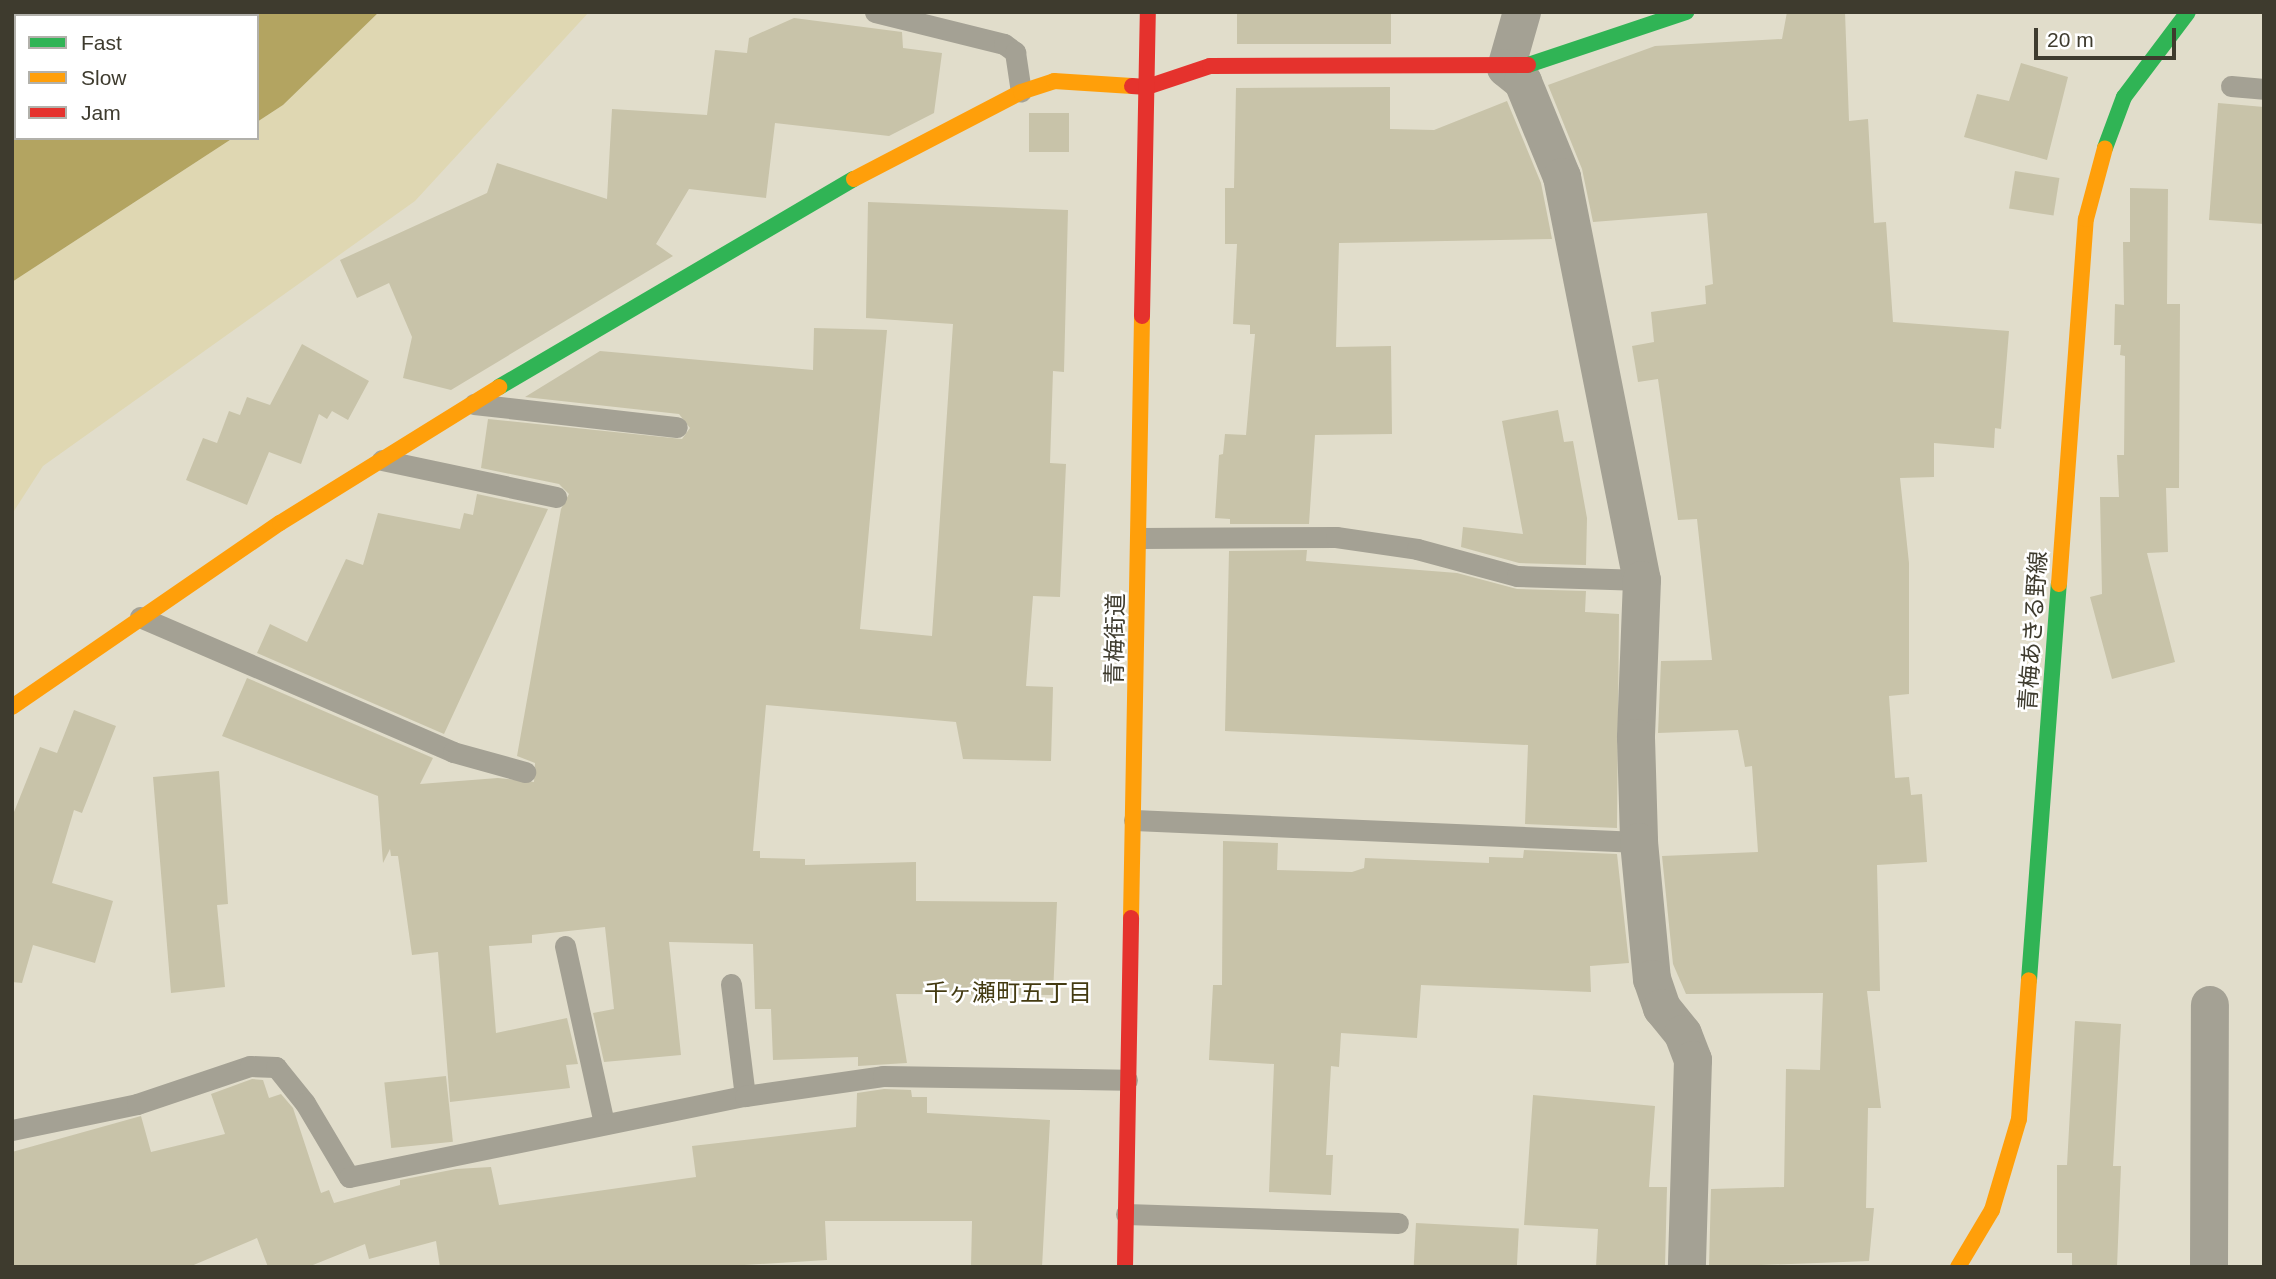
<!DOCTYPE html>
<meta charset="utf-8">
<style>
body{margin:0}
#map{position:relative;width:2276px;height:1279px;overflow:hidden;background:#e1ddcb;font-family:Helvetica,"Noto Sans JP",sans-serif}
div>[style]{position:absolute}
.green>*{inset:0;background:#dfd7b2}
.water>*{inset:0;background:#b3a461}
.building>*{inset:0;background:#c8c3a9;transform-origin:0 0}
.lane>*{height:21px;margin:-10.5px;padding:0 10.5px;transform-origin:10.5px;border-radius:10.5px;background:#a4a194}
.street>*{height:38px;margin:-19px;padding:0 19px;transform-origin:19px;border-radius:19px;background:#a4a194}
.fast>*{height:16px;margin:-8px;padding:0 8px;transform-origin:8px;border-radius:8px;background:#30b455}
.slow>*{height:16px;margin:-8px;padding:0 8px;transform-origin:8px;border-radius:8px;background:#ff9f0a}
.jam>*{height:16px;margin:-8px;padding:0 8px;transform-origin:8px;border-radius:8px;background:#e5322d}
span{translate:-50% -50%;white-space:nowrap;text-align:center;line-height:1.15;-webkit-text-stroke:5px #fff;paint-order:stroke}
.street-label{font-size:23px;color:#3e3b2e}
.neighbourhood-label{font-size:24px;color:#443b12}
.frame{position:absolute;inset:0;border:14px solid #3e3b2e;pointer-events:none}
.legend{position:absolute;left:14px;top:14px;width:245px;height:126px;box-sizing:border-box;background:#fff;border:2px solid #b2b1ab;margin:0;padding:9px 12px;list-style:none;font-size:21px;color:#3e3b2e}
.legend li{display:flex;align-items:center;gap:14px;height:35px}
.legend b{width:35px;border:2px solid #b2b1ab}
.scale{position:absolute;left:2034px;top:28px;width:142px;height:32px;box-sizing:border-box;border:4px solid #3e3b2e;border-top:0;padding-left:9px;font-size:21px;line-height:24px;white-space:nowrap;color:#3e3b2e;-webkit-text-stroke:5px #fff;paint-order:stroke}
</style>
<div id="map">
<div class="green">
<i style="clip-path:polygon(379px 12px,589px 12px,415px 201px,43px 466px,12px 514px,12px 282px,233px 138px,257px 138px,257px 122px,283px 105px)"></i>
</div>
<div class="water">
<i style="clip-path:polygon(12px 12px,379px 12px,283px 105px,257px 122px,257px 16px,16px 16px,16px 138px,233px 138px,12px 282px)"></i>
</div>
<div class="building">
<i style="left:1237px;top:12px;width:154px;height:32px"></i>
<i style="clip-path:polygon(1787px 12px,1845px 12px,1849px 121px,1868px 119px,1874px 223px,1886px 222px,1893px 322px,2009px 331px,2001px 429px,1995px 428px,1994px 448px,1934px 443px,1934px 477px,1900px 478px,1909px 563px,1909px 694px,1889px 696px,1895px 778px,1909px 777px,1911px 795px,1922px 794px,1927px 862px,1877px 865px,1880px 991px,1867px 991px,1881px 1108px,1868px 1108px,1866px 1208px,1874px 1208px,1869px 1261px,1709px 1267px,1711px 1189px,1784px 1187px,1786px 1069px,1820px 1070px,1823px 993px,1686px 994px,1673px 964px,1662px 856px,1758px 852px,1752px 766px,1745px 767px,1738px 730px,1658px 733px,1661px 661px,1712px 660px,1697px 519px,1678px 520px,1658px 379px,1638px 382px,1632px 346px,1654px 342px,1651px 312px,1706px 304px,1705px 286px,1713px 284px,1707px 213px,1593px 222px,1582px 169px,1548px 85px,1655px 46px,1782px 39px)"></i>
<i style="clip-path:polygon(794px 18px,902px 32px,903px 48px,942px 53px,934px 113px,889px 136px,775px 123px,766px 198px,689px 189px,656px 244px,673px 256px,451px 390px,403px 378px,412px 337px,389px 283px,357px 298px,340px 260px,487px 193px,497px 163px,607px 199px,612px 109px,707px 115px,715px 50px,747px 53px,749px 38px)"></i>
<i style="clip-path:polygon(2021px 63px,2068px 77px,2047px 160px,1964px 137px,1977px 94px,2009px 101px)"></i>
<i style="clip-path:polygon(1390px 87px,1390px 129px,1434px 130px,1507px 101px,1541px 183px,1552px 239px,1339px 243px,1336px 347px,1391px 346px,1392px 434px,1315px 435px,1309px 524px,1230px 524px,1230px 519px,1215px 518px,1219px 455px,1223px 454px,1225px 434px,1246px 435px,1255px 334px,1250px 334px,1250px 325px,1233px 324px,1237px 244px,1225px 244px,1225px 188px,1234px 188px,1236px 88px)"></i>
<i style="clip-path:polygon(2218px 103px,2264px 107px,2264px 224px,2209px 220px)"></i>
<i style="left:1029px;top:113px;width:40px;height:39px"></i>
<i style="left:2015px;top:171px;width:45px;height:38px;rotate:9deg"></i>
<i style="clip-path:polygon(2130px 188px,2168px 189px,2167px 304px,2180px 304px,2179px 488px,2166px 488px,2168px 552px,2147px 553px,2175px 662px,2112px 679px,2090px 597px,2102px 594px,2100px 497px,2119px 497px,2117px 455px,2124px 455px,2125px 356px,2120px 355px,2121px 345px,2114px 345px,2115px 304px,2124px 305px,2123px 242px,2130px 242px)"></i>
<i style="clip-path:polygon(868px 202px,1068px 210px,1064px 372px,1053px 371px,1050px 463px,1066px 464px,1060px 597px,1033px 596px,1026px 686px,1053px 687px,1051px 761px,963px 759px,956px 722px,766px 705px,753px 851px,760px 851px,760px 858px,805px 859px,805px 865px,916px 862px,916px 901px,1057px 902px,1053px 995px,896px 994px,907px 1063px,858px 1066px,858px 1057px,773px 1060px,771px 1009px,755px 1009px,753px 944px,669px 942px,681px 1055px,604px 1062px,593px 1013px,614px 1009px,605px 927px,532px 935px,532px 943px,489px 946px,496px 1033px,567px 1018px,578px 1064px,566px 1065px,570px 1088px,450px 1102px,438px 952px,412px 955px,398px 856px,391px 856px,390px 849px,383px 863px,378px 796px,222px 736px,247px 678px,433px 758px,420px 784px,498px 778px,534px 782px,535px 763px,517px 756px,561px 509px,569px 494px,559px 484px,481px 468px,488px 419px,682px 439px,690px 428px,679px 414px,525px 397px,600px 351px,813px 370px,814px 328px,887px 330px,860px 629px,932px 636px,953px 324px,866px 318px)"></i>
<i style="clip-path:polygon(302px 344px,369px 381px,348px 420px,332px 411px,327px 419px,319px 414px,301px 464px,269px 452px,247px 505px,186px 480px,203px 438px,217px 443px,229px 411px,240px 415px,247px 397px,270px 405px)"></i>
<i style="clip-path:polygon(1558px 410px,1564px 442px,1573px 441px,1587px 518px,1586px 565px,1519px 563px,1461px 547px,1463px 527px,1523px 534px,1502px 421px)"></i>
<i style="clip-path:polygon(477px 494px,548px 509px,444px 734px,257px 653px,270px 624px,307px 642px,346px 559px,363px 565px,378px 513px,460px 529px,464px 513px,473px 515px)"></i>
<i style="clip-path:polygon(1307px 550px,1306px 561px,1457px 573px,1517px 589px,1586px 591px,1585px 612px,1619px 614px,1617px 828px,1525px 824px,1528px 745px,1225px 731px,1229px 551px)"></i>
<i style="clip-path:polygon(74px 710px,116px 726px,82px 813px,74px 810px,52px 883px,113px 901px,95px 963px,33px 945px,22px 983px,12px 982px,12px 817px,40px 747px,57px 753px)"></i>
<i style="clip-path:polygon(219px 771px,228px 904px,217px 905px,225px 987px,171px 993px,153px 777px)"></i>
<i style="clip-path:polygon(1223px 841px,1278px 843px,1277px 870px,1352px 872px,1364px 868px,1365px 858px,1489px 863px,1489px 857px,1523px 858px,1524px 850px,1617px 854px,1629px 963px,1590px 966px,1591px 992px,1421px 985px,1417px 1038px,1341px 1033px,1339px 1067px,1331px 1066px,1326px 1155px,1333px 1155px,1331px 1195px,1269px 1192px,1274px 1064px,1209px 1060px,1213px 985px,1222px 985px)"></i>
<i style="clip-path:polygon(2075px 1021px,2121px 1024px,2113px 1166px,2121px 1166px,2117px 1267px,2072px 1267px,2072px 1253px,2057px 1253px,2057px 1165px,2067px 1165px)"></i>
<i style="left:446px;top:1076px;width:66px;height:62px;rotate:84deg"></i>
<i style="clip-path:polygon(252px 1079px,263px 1080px,269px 1098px,281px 1094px,293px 1108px,321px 1193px,329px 1190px,334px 1203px,400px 1185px,400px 1180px,456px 1169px,491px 1167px,499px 1205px,696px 1177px,692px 1146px,856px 1127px,857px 1093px,884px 1089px,911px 1090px,912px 1097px,927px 1097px,927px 1113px,1050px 1120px,1042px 1267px,971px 1267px,972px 1221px,825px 1221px,827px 1260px,713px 1267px,440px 1267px,436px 1241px,369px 1259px,365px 1244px,308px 1267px,268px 1267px,257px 1238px,189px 1267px,12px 1267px,12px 1152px,141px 1116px,151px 1152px,225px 1134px,211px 1094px)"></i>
<i style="clip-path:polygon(1533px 1095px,1655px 1106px,1649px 1187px,1667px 1187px,1665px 1267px,1596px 1267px,1598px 1229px,1524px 1225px)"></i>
<i style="left:1416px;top:1223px;width:103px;height:44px;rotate:3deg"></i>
</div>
<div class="lane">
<i style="left:875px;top:12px;width:133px;rotate:13.9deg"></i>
<i style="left:1004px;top:44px;width:14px;rotate:36deg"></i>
<i style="left:1015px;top:52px;width:40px;rotate:81.5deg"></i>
<i style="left:2231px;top:86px;width:33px;rotate:5deg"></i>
<i style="left:474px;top:404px;width:204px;rotate:6.5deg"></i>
<i style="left:382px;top:460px;width:178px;rotate:12deg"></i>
<i style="left:1140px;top:538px;width:196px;rotate:-0.3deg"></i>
<i style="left:1336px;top:537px;width:82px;rotate:8.4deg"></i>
<i style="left:1417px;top:549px;width:104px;rotate:15.1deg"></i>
<i style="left:1517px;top:576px;width:125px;rotate:1.8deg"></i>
<i style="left:140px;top:617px;width:341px;rotate:23.3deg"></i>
<i style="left:453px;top:752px;width:75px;rotate:15.5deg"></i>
<i style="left:1134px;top:820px;width:505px;rotate:2.49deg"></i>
<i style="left:565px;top:946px;width:182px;rotate:77.6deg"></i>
<i style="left:731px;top:984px;width:113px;rotate:82.9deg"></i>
<i style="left:12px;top:1130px;width:128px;rotate:-11.7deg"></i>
<i style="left:137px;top:1104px;width:119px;rotate:-18.6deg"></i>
<i style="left:250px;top:1066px;width:26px;rotate:2deg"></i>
<i style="left:276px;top:1067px;width:46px;rotate:51.1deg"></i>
<i style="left:305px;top:1103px;width:86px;rotate:59.3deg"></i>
<i style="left:349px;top:1177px;width:404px;rotate:-11.6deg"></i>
<i style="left:745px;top:1096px;width:139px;rotate:-8.2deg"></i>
<i style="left:883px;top:1076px;width:244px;rotate:0.9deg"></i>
<i style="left:1126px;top:1214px;width:272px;rotate:1.9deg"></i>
</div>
<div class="street">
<i style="left:1522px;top:12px;width:58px;rotate:105.9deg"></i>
<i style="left:1506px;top:68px;width:22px;rotate:39deg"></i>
<i style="left:1523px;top:82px;width:103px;rotate:67.7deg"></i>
<i style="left:1562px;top:177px;width:411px;rotate:78.8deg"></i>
<i style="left:1642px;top:580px;width:158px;rotate:92.2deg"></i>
<i style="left:1636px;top:738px;width:104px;rotate:88.3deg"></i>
<i style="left:1639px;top:842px;width:138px;rotate:84.6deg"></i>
<i style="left:1652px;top:979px;width:31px;rotate:71deg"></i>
<i style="left:1662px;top:1008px;width:33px;rotate:51deg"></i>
<i style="left:1683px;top:1034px;width:28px;rotate:69deg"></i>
<i style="left:1693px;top:1060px;width:207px;rotate:91.7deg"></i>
<i style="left:2209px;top:1267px;width:262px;rotate:-89.8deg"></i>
</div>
<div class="fast">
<i style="left:1528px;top:65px;width:167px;rotate:-18.5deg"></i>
<i style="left:2105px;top:148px;width:54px;rotate:-69.6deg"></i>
<i style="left:2124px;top:97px;width:106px;rotate:-53deg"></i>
<i style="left:499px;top:387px;width:411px;rotate:-30.4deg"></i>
<i style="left:2029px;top:980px;width:397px;rotate:-85.7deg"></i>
</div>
<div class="slow">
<i style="left:854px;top:179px;width:188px;rotate:-27.5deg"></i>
<i style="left:1021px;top:92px;width:35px;rotate:-18deg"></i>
<i style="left:1054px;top:81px;width:78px;rotate:3.7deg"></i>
<i style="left:2059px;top:584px;width:366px;rotate:-85.8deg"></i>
<i style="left:2086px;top:219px;width:73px;rotate:-75deg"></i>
<i style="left:12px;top:707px;width:325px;rotate:-34.5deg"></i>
<i style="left:280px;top:523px;width:258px;rotate:-31.8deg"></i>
<i style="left:1131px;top:918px;width:602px;rotate:-88.95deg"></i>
<i style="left:1958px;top:1267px;width:66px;rotate:-59.2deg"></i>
<i style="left:1992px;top:1210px;width:95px;rotate:-73.5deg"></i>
<i style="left:2019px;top:1119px;width:139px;rotate:-85.9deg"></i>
</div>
<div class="jam">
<i style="left:1132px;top:86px;width:15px;rotate:4deg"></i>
<i style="left:1147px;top:87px;width:66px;rotate:-18.4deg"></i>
<i style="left:1210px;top:66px;width:318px;rotate:-0.2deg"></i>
<i style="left:1142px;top:316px;width:304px;rotate:-88.9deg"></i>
<i style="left:1125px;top:1267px;width:349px;rotate:-89deg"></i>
</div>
<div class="street-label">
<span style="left:2033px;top:631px;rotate:-86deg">青梅あきる野線</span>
<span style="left:1115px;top:639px;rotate:-89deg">青梅街道</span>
</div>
<div class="neighbourhood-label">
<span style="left:1008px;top:993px">千ヶ瀬町五丁目</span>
</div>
<div class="frame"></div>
<ul class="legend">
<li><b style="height:9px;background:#30b455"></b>Fast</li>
<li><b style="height:9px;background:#ff9f0a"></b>Slow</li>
<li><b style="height:9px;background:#e5322d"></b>Jam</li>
</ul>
<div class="scale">20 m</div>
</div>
